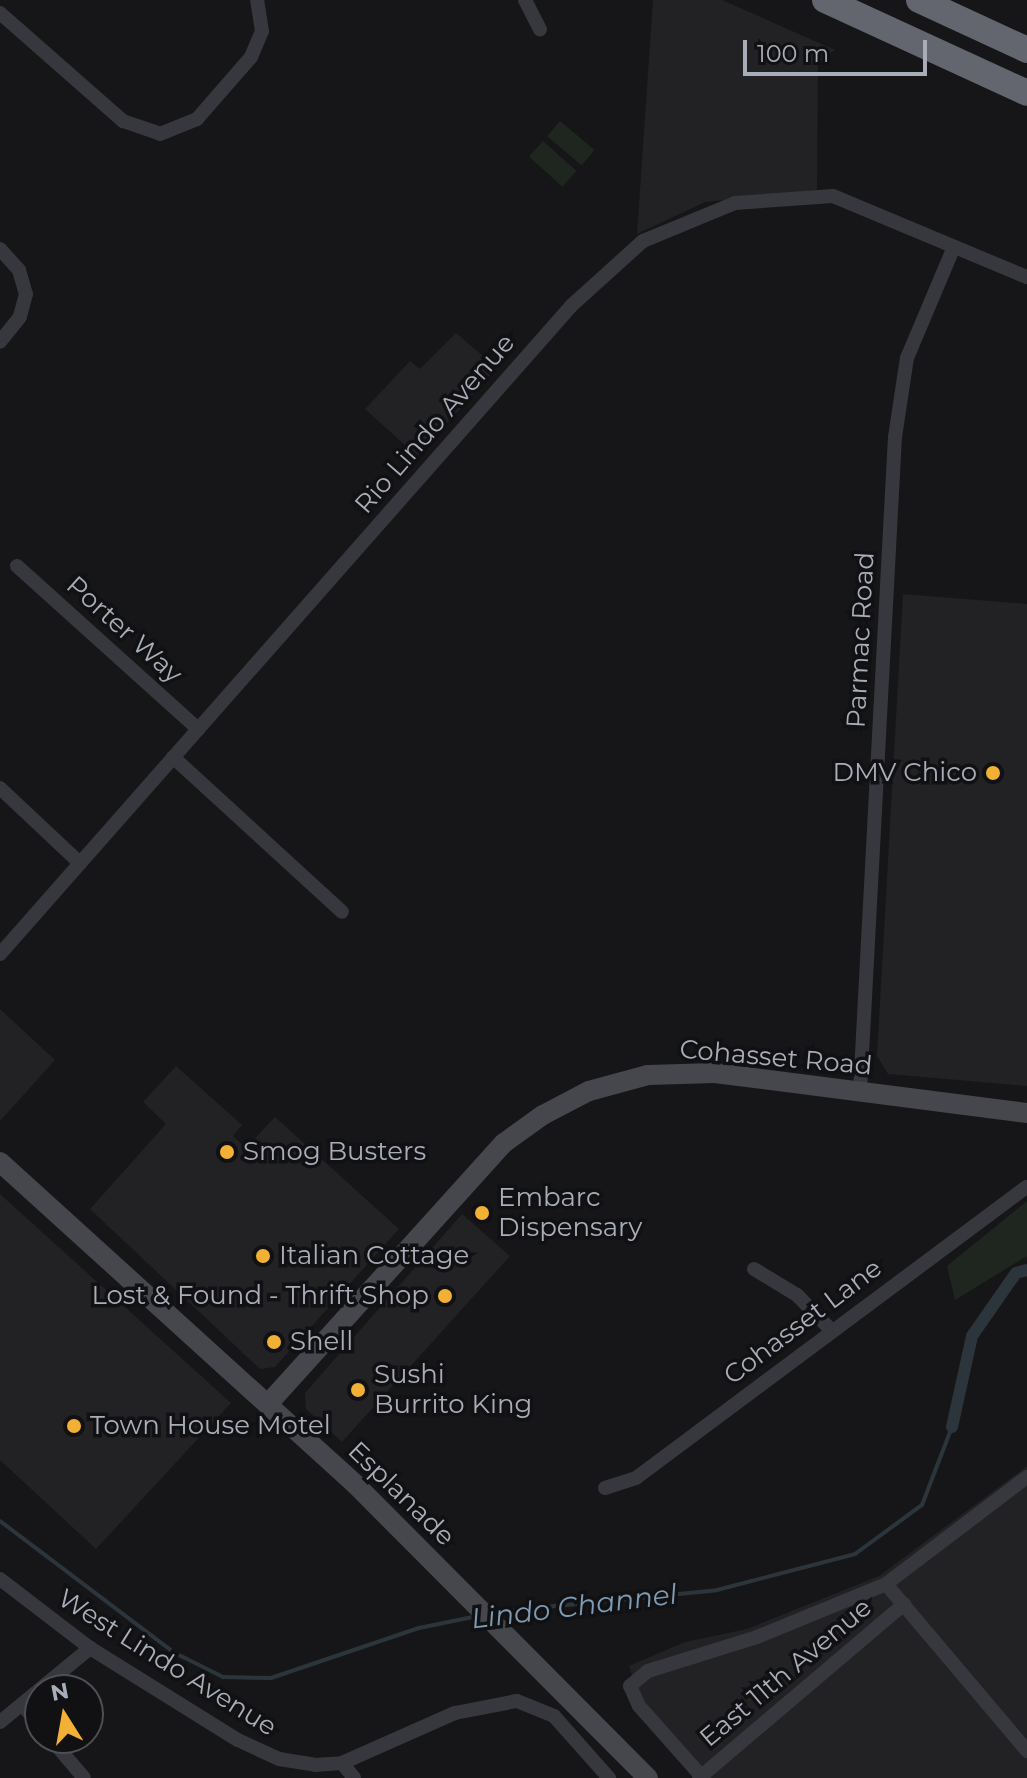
<!DOCTYPE html>
<style>
body{margin:0}
#map{position:relative;width:1027px;height:1778px;overflow:hidden;background:#161618;font-family:Montserrat,sans-serif}
div>[style]{position:absolute}
.built>*{inset:0;background:#222225}
.green>*{inset:0;background:#1e261f;transform-origin:0 0}
.stream>*{height:4px;margin:-2px;padding:0 2px;transform-origin:2px;border-radius:2px;background:#2c353c}
.canal>*{height:12px;margin:-6px;padding:0 6px;transform-origin:6px;border-radius:6px;background:#2c353c}
.street>*{height:14px;margin:-7px;padding:0 7px;transform-origin:7px;border-radius:7px;background:#37383d}
.secondary>*{height:20px;margin:-10px;padding:0 10px;transform-origin:10px;border-radius:10px;background:#45474d}
.highway>*{height:26px;margin:-13px;padding:0 13px;transform-origin:13px;border-radius:13px;background:#63666e}
.dots>*{width:22px;height:22px;translate:-50% -50%;box-sizing:border-box;border:4px solid #111113;border-radius:50%}
span{translate:-50% -50%;white-space:nowrap;text-align:center;line-height:1.15;-webkit-text-stroke:7px #111113;paint-order:stroke}
.street-label{font-size:26px;color:#a8adb8}
.poi-label{font-size:26px;color:#a8adb8}
.right{translate:-100% -50%;text-align:right}
.left{translate:0 -50%;text-align:left}
.water-label{font-size:28px;color:#7f9bb3;font-style:italic}
.north{position:absolute;left:24px;top:1674px;width:80px;height:80px;box-sizing:border-box;background:#111113;border:2px solid #4d4f55;border-radius:50%;rotate:349deg;font-size:22px;font-weight:700;line-height:32px;text-align:center;color:#a8adb8}
.north::after{content:'';display:block;margin:auto;width:28px;height:36px;background:#f2b134;clip-path:polygon(50% 0,100% 100%,50% 72%,0 100%)}
.scale{position:absolute;left:743px;top:40px;width:184px;height:36px;box-sizing:border-box;border:4px solid #a8adb8;border-top:0;padding-left:10px;font-size:24px;line-height:28px;white-space:nowrap;color:#a8adb8;-webkit-text-stroke:6px #111113;paint-order:stroke}
</style>
<div id="map">
<div class="built">
<i style="clip-path:polygon(653px 0,722px 0,835px 50px,818px 63px,817px 190px,705px 202px,637px 234px)"></i>
<i style="clip-path:polygon(456px 333px,497px 368px,417px 456px,365px 409px,410px 361px,420px 369px)"></i>
<i style="clip-path:polygon(903px 594px,1027px 604px,1027px 1086px,888px 1074px,877px 1056px)"></i>
<i style="clip-path:polygon(0 1009px,55px 1060px,0 1121px)"></i>
<i style="clip-path:polygon(176px 1066px,242px 1125px,233px 1136px,246px 1148px,275px 1117px,399px 1229px,275px 1367px,260px 1369px,90px 1209px,166px 1124px,143px 1102px)"></i>
<i style="clip-path:polygon(0 1194px,231px 1403px,96px 1549px,0 1460px)"></i>
<i style="clip-path:polygon(462px 1214px,510px 1256px,342px 1442px,306px 1409px,305px 1393px)"></i>
<i style="clip-path:polygon(1027px 1466px,1027px 1778px,706px 1778px,637px 1692px,629px 1666px,685px 1642px,747px 1629px,879px 1576px)"></i>
</div>
<div class="green">
<i style="left:560px;top:121px;width:45px;height:20px;rotate:40deg"></i>
<i style="left:543px;top:141px;width:45px;height:21px;rotate:42deg"></i>
<i style="clip-path:polygon(1027px 1201px,1027px 1256px,955px 1300px,947px 1266px)"></i>
</div>
<div class="stream">
<i style="left:0;top:1521px;width:217px;rotate:37.1deg"></i>
<i style="left:173px;top:1652px;width:56px;rotate:26.6deg"></i>
<i style="left:223px;top:1677px;width:48px;rotate:1.2deg"></i>
<i style="left:271px;top:1678px;width:156px;rotate:-18.7deg"></i>
<i style="left:419px;top:1628px;width:60px;rotate:-11.5deg"></i>
<i style="left:494px;top:1612px;width:224px;rotate:-5.6deg"></i>
<i style="left:717px;top:1590px;width:143px;rotate:-14.6deg"></i>
<i style="left:855px;top:1554px;width:83px;rotate:-36.2deg"></i>
<i style="left:922px;top:1505px;width:84px;rotate:-69deg"></i>
</div>
<div class="canal">
<i style="left:952px;top:1427px;width:93px;rotate:-77.6deg"></i>
<i style="left:972px;top:1336px;width:77px;rotate:-55.1deg"></i>
<i style="left:1016px;top:1273px;width:11px;rotate:-15deg"></i>
</div>
<div class="street">
<i style="left:525px;top:0;width:33px;rotate:63deg"></i>
<i style="left:0;top:13px;width:164px;rotate:41.3deg"></i>
<i style="left:123px;top:121px;width:39px;rotate:19deg"></i>
<i style="left:160px;top:134px;width:40px;rotate:-22deg"></i>
<i style="left:197px;top:119px;width:82px;rotate:-48.9deg"></i>
<i style="left:251px;top:57px;width:28px;rotate:-67deg"></i>
<i style="left:262px;top:31px;width:31px;rotate:-99deg"></i>
<i style="left:0;top:249px;width:28px;rotate:48deg"></i>
<i style="left:19px;top:270px;width:25px;rotate:74deg"></i>
<i style="left:26px;top:294px;width:24px;rotate:105deg"></i>
<i style="left:20px;top:317px;width:32px;rotate:129deg"></i>
<i style="left:17px;top:566px;width:244px;rotate:42deg"></i>
<i style="left:173px;top:757px;width:229px;rotate:42.5deg"></i>
<i style="left:0;top:788px;width:110px;rotate:43.2deg"></i>
<i style="left:0;top:954px;width:864px;rotate:-48.61deg"></i>
<i style="left:571px;top:306px;width:97px;rotate:-42.1deg"></i>
<i style="left:643px;top:241px;width:100px;rotate:-22.4deg"></i>
<i style="left:735px;top:203px;width:98px;rotate:-4.1deg"></i>
<i style="left:833px;top:196px;width:210px;rotate:22.7deg"></i>
<i style="left:860px;top:1091px;width:655px;rotate:-86.94deg"></i>
<i style="left:895px;top:437px;width:80px;rotate:-81.4deg"></i>
<i style="left:907px;top:358px;width:118px;rotate:-67.1deg"></i>
<i style="left:754px;top:1269px;width:50px;rotate:31.2deg"></i>
<i style="left:797px;top:1295px;width:49px;rotate:45.8deg"></i>
<i style="left:605px;top:1488px;width:33px;rotate:-18deg"></i>
<i style="left:636px;top:1478px;width:487px;rotate:-36.7deg"></i>
<i style="left:0;top:1579px;width:113px;rotate:37.5deg"></i>
<i style="left:90px;top:1648px;width:174px;rotate:31.9deg"></i>
<i style="left:238px;top:1740px;width:45px;rotate:24.9deg"></i>
<i style="left:279px;top:1759px;width:36px;rotate:9deg"></i>
<i style="left:315px;top:1765px;width:27px;rotate:-4deg"></i>
<i style="left:342px;top:1763px;width:124px;rotate:-23.9deg"></i>
<i style="left:455px;top:1713px;width:63px;rotate:-11deg"></i>
<i style="left:517px;top:1701px;width:40px;rotate:22deg"></i>
<i style="left:554px;top:1716px;width:83px;rotate:48.4deg"></i>
<i style="left:886px;top:1584px;width:219px;rotate:49.8deg"></i>
<i style="left:22px;top:1704px;width:28px;rotate:51deg"></i>
<i style="left:0;top:1722px;width:117px;rotate:-39.4deg"></i>
<i style="left:50px;top:1738px;width:52px;rotate:49.6deg"></i>
<i style="left:342px;top:1763px;width:19px;rotate:51deg"></i>
<i style="left:699px;top:1778px;width:269px;rotate:-40.3deg"></i>
<i style="left:703px;top:1778px;width:96px;rotate:-131.6deg"></i>
<i style="left:639px;top:1706px;width:22px;rotate:-114deg"></i>
<i style="left:630px;top:1686px;width:23px;rotate:-40deg"></i>
<i style="left:648px;top:1671px;width:114px;rotate:-17.3deg"></i>
<i style="left:757px;top:1637px;width:139px;rotate:-22.3deg"></i>
<i style="left:886px;top:1584px;width:177px;rotate:-37.2deg"></i>
</div>
<div class="secondary">
<i style="left:0;top:1162px;width:479px;rotate:42.2deg"></i>
<i style="left:355px;top:1484px;width:415px;rotate:45.1deg"></i>
<i style="left:268px;top:1404px;width:352px;rotate:-47.9deg"></i>
<i style="left:504px;top:1143px;width:48px;rotate:-35.7deg"></i>
<i style="left:543px;top:1115px;width:52px;rotate:-27.6deg"></i>
<i style="left:589px;top:1091px;width:61px;rotate:-15.2deg"></i>
<i style="left:648px;top:1075px;width:67px;rotate:-1.7deg"></i>
<i style="left:715px;top:1073px;width:315px;rotate:7.3deg"></i>
</div>
<div class="highway">
<i style="left:825px;top:0;width:222px;rotate:24.7deg"></i>
<i style="left:919px;top:0;width:119px;rotate:24.8deg"></i>
</div>
<div class="dots">
<i style="left:993px;top:773px;background:#f2b134"></i>
<i style="left:227px;top:1152px;background:#f2b134"></i>
<i style="left:482px;top:1213px;background:#f2b134"></i>
<i style="left:263px;top:1256px;background:#f2b134"></i>
<i style="left:445px;top:1296px;background:#f2b134"></i>
<i style="left:274px;top:1342px;background:#f2b134"></i>
<i style="left:358px;top:1390px;background:#f2b134"></i>
<i style="left:74px;top:1426px;background:#f2b134"></i>
</div>
<div class="street-label">
<span style="left:435px;top:424px;rotate:-49deg">Rio Lindo Avenue</span>
<span style="left:124px;top:630px;rotate:42deg">Porter Way</span>
<span style="left:861px;top:640px;rotate:-87deg">Parmac Road</span>
<span style="left:776px;top:1058px;rotate:5deg">Cohasset Road</span>
<span style="left:803px;top:1322px;rotate:-37deg">Cohasset Lane</span>
<span style="left:401px;top:1494px;rotate:44deg">Esplanade</span>
<span style="left:167px;top:1663px;rotate:32deg">West Lindo Avenue</span>
<span style="left:786px;top:1673px;rotate:-40deg">East 11th Avenue</span>
</div>
<div class="poi-label">
<span class="right" style="left:977px;top:773px">DMV Chico</span>
<span class="left" style="left:243px;top:1152px">Smog Busters</span>
<span class="left" style="left:498px;top:1213px">Embarc<br>Dispensary</span>
<span class="left" style="left:279px;top:1256px">Italian Cottage</span>
<span class="right" style="left:429px;top:1296px">Lost &amp; Found - Thrift Shop</span>
<span class="left" style="left:290px;top:1342px">Shell</span>
<span class="left" style="left:374px;top:1390px">Sushi<br>Burrito King</span>
<span class="left" style="left:90px;top:1426px">Town House Motel</span>
</div>
<div class="water-label">
<span style="left:574px;top:1606px;rotate:-7deg">Lindo Channel</span>
</div>
<div class="north">N</div>
<div class="scale">100 m</div>
</div>
